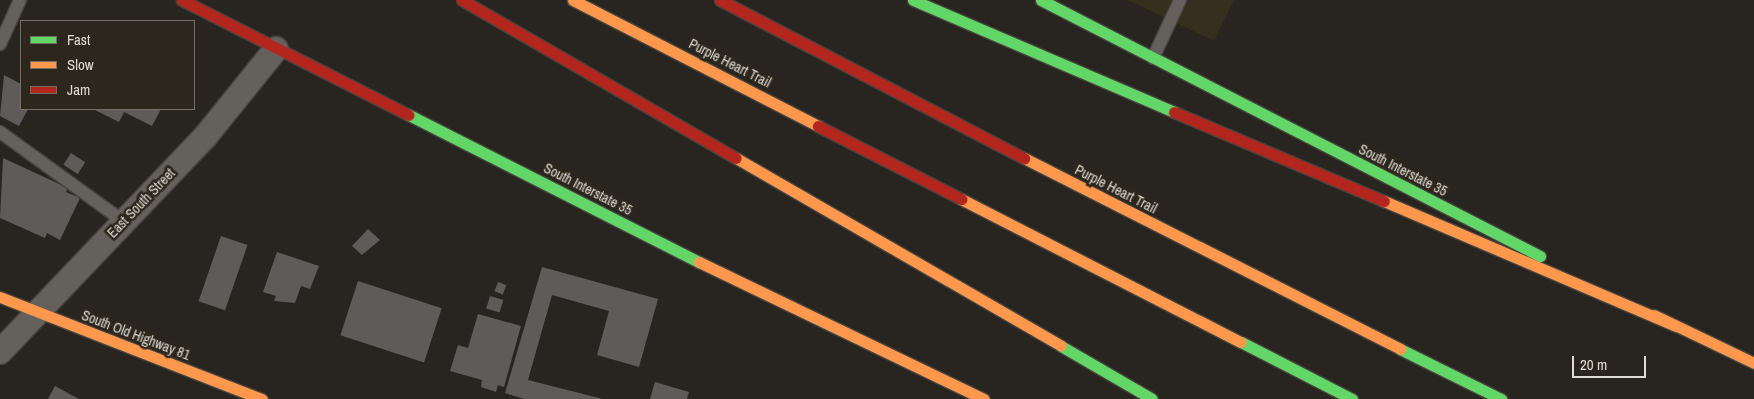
<!DOCTYPE html>
<style>
body{margin:0}
#map{position:relative;width:1754px;height:399px;overflow:hidden;background:#282520;font-family:"Archivo Narrow",sans-serif}
div>[style]{position:absolute}
.built>*{inset:0;background:#362e1f}
.building>*{inset:0;background:#5f5b5a;transform-origin:0 0}
.roads{filter:drop-shadow(1px 0 #46433e) drop-shadow(-1px 0 #46433e) drop-shadow(0 1px #46433e) drop-shadow(0 -1px #46433e)}
.lane>*{height:12px;margin:-6px;padding:0 6px;transform-origin:6px;border-radius:6px;background:#64615d}
.street>*{height:24px;margin:-12px;padding:0 12px;transform-origin:12px;border-radius:12px;background:#64615d}
.fast>*{height:11px;margin:-5.5px;padding:0 5.5px;transform-origin:5.5px;border-radius:5.5px;background:#63d668}
.slow>*{height:11px;margin:-5.5px;padding:0 5.5px;transform-origin:5.5px;border-radius:5.5px;background:#ff974d}
.jam>*{height:11px;margin:-5.5px;padding:0 5.5px;transform-origin:5.5px;border-radius:5.5px;background:#b3261e}
span{translate:-50% -50%;white-space:nowrap;text-align:center;line-height:1.15;-webkit-text-stroke:5px #2c261c;paint-order:stroke}
.street-label{font-size:14px;color:#dedad4}
.legend{position:absolute;left:20px;top:20px;width:175px;height:90px;box-sizing:border-box;background:#2c261c;border:1px solid #736e66;margin:0;padding:6px 9px;list-style:none;font-size:15px;color:#dedad4}
.legend li{display:flex;align-items:center;gap:10px;height:25px}
.legend b{width:25px;border:1px solid #736e66}
.scale{position:absolute;left:1572px;top:356px;width:74px;height:22px;box-sizing:border-box;border:2px solid #dedad4;border-top:0;padding-left:6px;font-size:15px;line-height:18px;white-space:nowrap;color:#dedad4;-webkit-text-stroke:4px #2c261c;paint-order:stroke}
</style>
<div id="map">
<div class="built">
<i style="clip-path:polygon(1128px 0,1234px 0,1214px 41px)"></i>
</div>
<div class="building">
<i style="clip-path:polygon(4px 75px,21px 84px,21px 109px,28px 109px,19px 126px,0 116px)"></i>
<i style="clip-path:polygon(161px 109px,152px 126px,124px 112px,119px 122px,95px 110px)"></i>
<i style="left:71px;top:153px;width:17px;height:14px;rotate:33deg"></i>
<i style="clip-path:polygon(3px 158px,68px 188px,66px 192px,80px 198px,60px 240px,47px 233px,45px 238px,0 218px)"></i>
<i style="clip-path:polygon(368px 229px,380px 240px,362px 255px,352px 246px)"></i>
<i style="left:221px;top:236px;width:28px;height:69px;rotate:19deg"></i>
<i style="clip-path:polygon(277px 252px,319px 266px,310px 289px,301px 286px,295px 303px,274px 301px,276px 296px,263px 292px)"></i>
<i style="clip-path:polygon(542px 267px,658px 299px,639px 367px,597px 355px,609px 311px,552px 295px,528px 380px,603px 399px,524px 399px,505px 393px)"></i>
<i style="left:358px;top:281px;width:88px;height:57px;rotate:18deg"></i>
<i style="left:498px;top:282px;width:9px;height:10px;rotate:21deg"></i>
<i style="left:490px;top:296px;width:14px;height:13px;rotate:17deg"></i>
<i style="clip-path:polygon(478px 314px,521px 326px,504px 387px,498px 385px,496px 392px,481px 387px,482px 380px,450px 371px,458px 345px,468px 348px)"></i>
<i style="clip-path:polygon(655px 382px,689px 392px,687px 399px,650px 399px)"></i>
<i style="clip-path:polygon(55px 386px,79px 399px,48px 399px)"></i>
</div>
<div class="roads">
<div class="lane">
<i style="left:0;top:44px;width:48px;rotate:-65.6deg"></i>
<i style="left:1153px;top:58px;width:64px;rotate:-65deg"></i>
<i style="left:0;top:132px;width:152px;rotate:35.9deg"></i>
</div>
<div class="street">
<i style="left:0;top:352px;width:297px;rotate:-46.4deg"></i>
<i style="left:205px;top:137px;width:113px;rotate:-51.1deg"></i>
</div>
<div class="fast">
<i style="left:913px;top:0;width:284px;rotate:23.2deg"></i>
<i style="left:1041px;top:0;width:561px;rotate:27.16deg"></i>
<i style="left:409px;top:115px;width:325px;rotate:26.9deg"></i>
<i style="left:1241px;top:342px;width:125px;rotate:27.2deg"></i>
<i style="left:1061px;top:346px;width:105px;rotate:30.2deg"></i>
<i style="left:1400px;top:349px;width:113px;rotate:26.3deg"></i>
</div>
<div class="slow">
<i style="left:573px;top:0;width:276px;rotate:27.2deg"></i>
<i style="left:736px;top:158px;width:375px;rotate:30deg"></i>
<i style="left:1024px;top:158px;width:422px;rotate:26.9deg"></i>
<i style="left:961px;top:199px;width:314px;rotate:27.1deg"></i>
<i style="left:1384px;top:201px;width:317px;rotate:23.2deg"></i>
<i style="left:699px;top:262px;width:316px;rotate:25.7deg"></i>
<i style="left:0;top:297px;width:281px;rotate:21.3deg"></i>
<i style="left:1654px;top:315px;width:111px;rotate:25.6deg"></i>
</div>
<div class="jam">
<i style="left:182px;top:0;width:254px;rotate:26.9deg"></i>
<i style="left:462px;top:0;width:316px;rotate:30deg"></i>
<i style="left:720px;top:0;width:343px;rotate:27.5deg"></i>
<i style="left:1174px;top:112px;width:228px;rotate:23deg"></i>
<i style="left:818px;top:126px;width:161px;rotate:27deg"></i>
</div>
</div>
<div class="street-label">
<span style="left:730px;top:63px;rotate:27deg">Purple Heart Trail</span>
<span style="left:1403px;top:170px;rotate:27deg">South Interstate 35</span>
<span style="left:588px;top:189px;rotate:27deg">South Interstate 35</span>
<span style="left:1116px;top:189px;rotate:27deg">Purple Heart Trail</span>
<span style="left:141px;top:203px;rotate:-46deg">East South Street</span>
<span style="left:136px;top:335px;rotate:21deg">South Old Highway 81</span>
</div>
<ul class="legend">
<li><b style="height:6px;background:#63d668"></b>Fast</li>
<li><b style="height:6px;background:#ff974d"></b>Slow</li>
<li><b style="height:6px;background:#b3261e"></b>Jam</li>
</ul>
<div class="scale">20 m</div>
</div>
